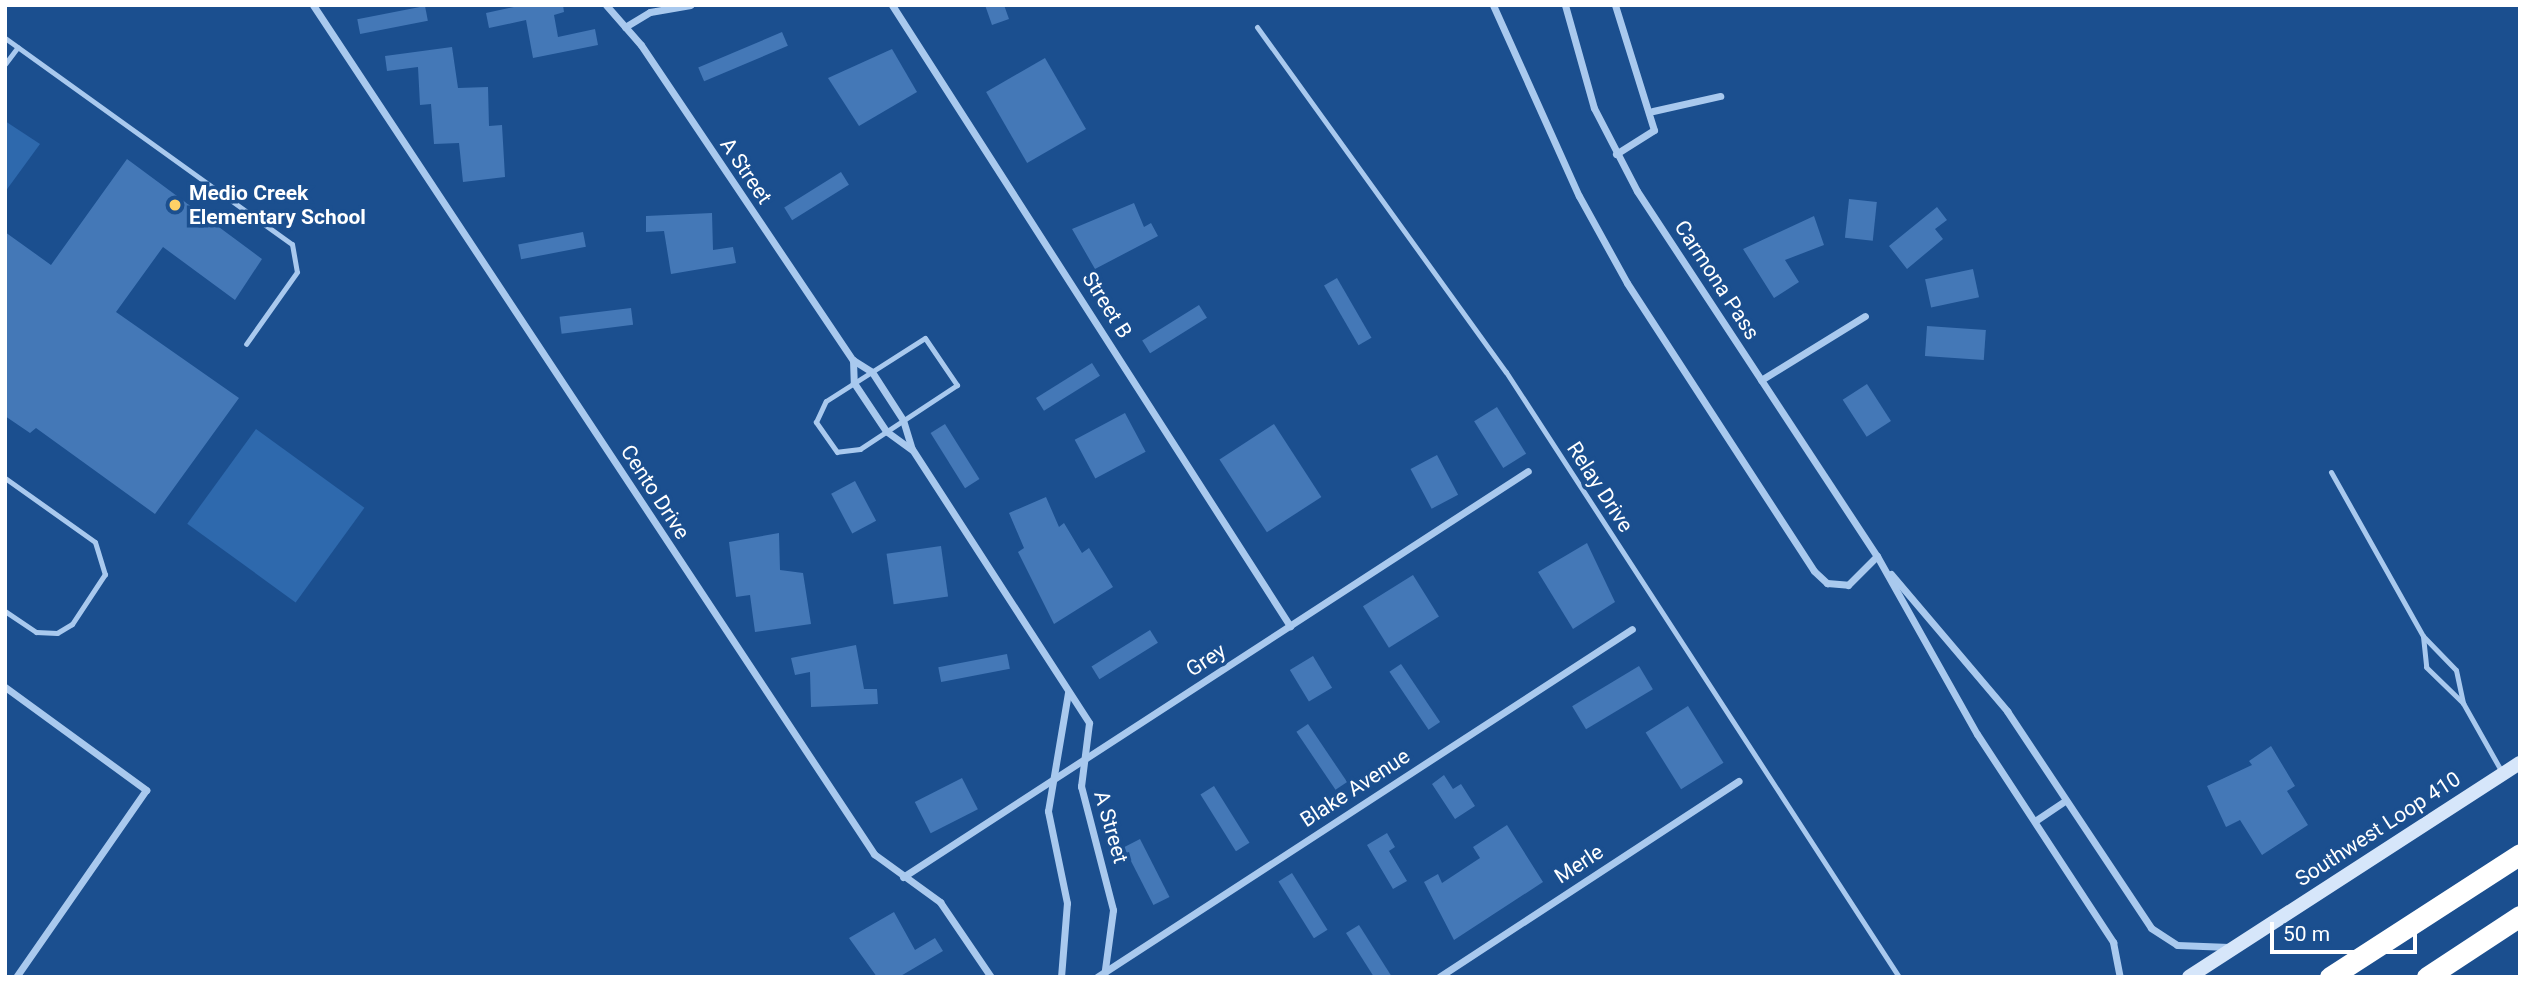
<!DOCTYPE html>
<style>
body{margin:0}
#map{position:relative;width:2525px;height:982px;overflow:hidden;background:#1b4f8f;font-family:Roboto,sans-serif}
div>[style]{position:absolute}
.green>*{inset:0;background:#2e69ad;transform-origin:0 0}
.building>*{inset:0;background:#4478b7;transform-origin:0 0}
.service>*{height:5px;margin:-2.5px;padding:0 2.5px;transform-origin:2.5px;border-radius:2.5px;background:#a9c9ee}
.minor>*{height:7px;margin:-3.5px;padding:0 3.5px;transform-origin:3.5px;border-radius:3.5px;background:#a9c9ee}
.secondary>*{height:14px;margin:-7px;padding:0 7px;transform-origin:7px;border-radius:7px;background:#d6e6fa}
.motorway>*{height:21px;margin:-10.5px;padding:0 10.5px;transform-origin:10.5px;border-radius:10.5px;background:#fff}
.dots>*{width:19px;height:19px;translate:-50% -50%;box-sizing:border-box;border:4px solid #1b4f8f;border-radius:50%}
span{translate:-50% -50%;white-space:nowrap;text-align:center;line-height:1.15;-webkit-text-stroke:7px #1b4f8f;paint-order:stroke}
.street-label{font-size:21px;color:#fff}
.poi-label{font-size:21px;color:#fff;font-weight:700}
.left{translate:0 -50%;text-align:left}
.frame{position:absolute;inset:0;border:7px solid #fff;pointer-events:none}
.scale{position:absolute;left:2270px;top:922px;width:147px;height:32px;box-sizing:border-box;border:4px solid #fff;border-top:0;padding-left:9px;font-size:21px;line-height:24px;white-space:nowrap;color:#fff;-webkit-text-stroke:5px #1b4f8f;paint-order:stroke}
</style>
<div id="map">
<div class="green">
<i style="clip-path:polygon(5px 121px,40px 144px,5px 192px)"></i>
<i style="left:256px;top:429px;width:134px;height:117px;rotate:36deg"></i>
</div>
<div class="building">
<i style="clip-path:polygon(523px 5px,563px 5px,564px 12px,554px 15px,558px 37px,595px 29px,598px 45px,533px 58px,526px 20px,489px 28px,486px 13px)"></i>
<i style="clip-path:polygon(985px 5px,1004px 5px,1009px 19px,992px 25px)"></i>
<i style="left:425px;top:6px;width:15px;height:69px;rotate:79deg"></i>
<i style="left:782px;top:32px;width:15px;height:91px;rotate:67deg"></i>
<i style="clip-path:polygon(452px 47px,458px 88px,488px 87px,489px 126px,502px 125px,505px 177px,463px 182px,459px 143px,434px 144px,431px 104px,420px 105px,418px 67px,387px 71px,385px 56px)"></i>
<i style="clip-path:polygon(892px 49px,917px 92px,859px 126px,828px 78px)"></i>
<i style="left:1045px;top:58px;width:82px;height:68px;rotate:60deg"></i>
<i style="clip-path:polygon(127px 159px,262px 259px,235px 300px,163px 247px,116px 312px,239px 398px,155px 514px,36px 428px,30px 433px,5px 416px,5px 232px,51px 265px)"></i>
<i style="left:841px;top:172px;width:15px;height:67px;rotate:58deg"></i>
<i style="left:1849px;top:199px;width:28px;height:39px;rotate:6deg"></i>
<i style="clip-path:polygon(1134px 203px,1144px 227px,1151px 223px,1158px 236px,1095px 269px,1072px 229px)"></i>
<i style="clip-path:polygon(1937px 207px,1947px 220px,1935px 229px,1943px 239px,1907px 269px,1889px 246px)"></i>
<i style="clip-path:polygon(712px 213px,713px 250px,733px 247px,736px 263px,671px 274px,664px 231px,646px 232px,646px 216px)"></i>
<i style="clip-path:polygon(1814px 216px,1824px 245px,1785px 260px,1799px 282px,1774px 298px,1743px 249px)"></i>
<i style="left:583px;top:232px;width:15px;height:66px;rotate:79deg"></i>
<i style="left:1973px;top:269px;width:29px;height:49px;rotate:78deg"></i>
<i style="left:1337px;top:278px;width:69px;height:15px;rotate:60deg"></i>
<i style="left:1199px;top:305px;width:15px;height:67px;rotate:58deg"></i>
<i style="left:631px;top:308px;width:17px;height:72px;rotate:83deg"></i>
<i style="left:1927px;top:326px;width:59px;height:30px;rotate:4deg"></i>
<i style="left:1092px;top:363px;width:15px;height:66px;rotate:58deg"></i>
<i style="left:1867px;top:384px;width:44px;height:29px;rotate:57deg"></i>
<i style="left:1497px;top:407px;width:55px;height:27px;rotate:58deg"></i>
<i style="left:1125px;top:413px;width:44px;height:57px;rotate:62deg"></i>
<i style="left:945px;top:424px;width:65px;height:17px;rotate:58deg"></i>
<i style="left:1274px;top:424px;width:87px;height:65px;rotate:57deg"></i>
<i style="left:1437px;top:455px;width:45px;height:30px;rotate:62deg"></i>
<i style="left:855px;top:481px;width:45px;height:27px;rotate:62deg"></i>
<i style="clip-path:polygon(1046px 497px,1059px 527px,1064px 523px,1082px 553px,1089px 548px,1113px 587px,1054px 624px,1018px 552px,1024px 548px,1009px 513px)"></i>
<i style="clip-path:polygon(779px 533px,780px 570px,803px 573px,811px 624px,755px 632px,750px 595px,736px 597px,729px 542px)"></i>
<i style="clip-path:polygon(1587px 543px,1615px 602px,1573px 629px,1538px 572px)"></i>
<i style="left:941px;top:546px;width:51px;height:55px;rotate:82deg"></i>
<i style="left:1413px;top:575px;width:49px;height:59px;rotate:58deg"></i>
<i style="left:1150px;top:630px;width:15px;height:69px;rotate:58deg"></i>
<i style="clip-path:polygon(856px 645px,864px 689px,877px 689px,878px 704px,811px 707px,810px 672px,795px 675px,791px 658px)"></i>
<i style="left:1007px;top:654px;width:15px;height:70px;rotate:79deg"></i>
<i style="left:1313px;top:656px;width:37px;height:27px;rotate:59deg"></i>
<i style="left:1401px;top:664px;width:70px;height:14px;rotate:56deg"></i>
<i style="left:1639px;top:666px;width:27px;height:78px;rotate:59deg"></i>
<i style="left:1688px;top:706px;width:67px;height:50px;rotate:58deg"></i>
<i style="left:1308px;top:724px;width:70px;height:14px;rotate:56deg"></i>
<i style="clip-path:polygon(2271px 746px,2295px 786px,2287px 791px,2308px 825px,2262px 855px,2240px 820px,2226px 827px,2207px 786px,2252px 765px,2249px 761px)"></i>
<i style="clip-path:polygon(1444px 775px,1453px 789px,1461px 784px,1475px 806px,1455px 819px,1432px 784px)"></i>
<i style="left:962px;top:778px;width:35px;height:53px;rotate:63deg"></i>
<i style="left:1214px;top:786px;width:67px;height:16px;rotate:58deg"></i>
<i style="clip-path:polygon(1507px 825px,1543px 882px,1454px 940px,1424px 882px,1438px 874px,1442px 883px,1480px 858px,1473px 847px)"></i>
<i style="clip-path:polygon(1387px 833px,1395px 847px,1389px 851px,1407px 881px,1393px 889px,1367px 845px)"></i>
<i style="left:1140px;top:839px;width:65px;height:18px;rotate:63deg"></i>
<i style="left:1292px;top:873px;width:67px;height:16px;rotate:58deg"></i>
<i style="clip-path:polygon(894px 912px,915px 950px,935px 938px,943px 951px,899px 977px,877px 977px,849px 938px)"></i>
<i style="clip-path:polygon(1359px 925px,1392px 977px,1374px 977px,1346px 933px)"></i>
</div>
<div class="service">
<i style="left:1257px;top:27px;width:425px;rotate:54.2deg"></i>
<i style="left:1506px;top:372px;width:721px;rotate:56.99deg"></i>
<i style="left:5px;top:38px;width:353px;rotate:35.7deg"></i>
<i style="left:292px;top:244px;width:28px;rotate:80deg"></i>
<i style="left:297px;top:272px;width:88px;rotate:125.3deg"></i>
<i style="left:5px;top:64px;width:21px;rotate:-53deg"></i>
<i style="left:925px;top:338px;width:57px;rotate:55.8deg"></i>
<i style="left:957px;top:385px;width:116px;rotate:146.6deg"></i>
<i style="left:860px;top:449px;width:23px;rotate:173deg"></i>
<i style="left:837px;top:452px;width:37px;rotate:-125deg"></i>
<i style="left:816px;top:422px;width:23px;rotate:-65deg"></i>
<i style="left:826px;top:401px;width:117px;rotate:-32.5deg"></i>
<i style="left:2331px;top:472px;width:188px;rotate:60.7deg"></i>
<i style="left:2423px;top:636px;width:47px;rotate:45.9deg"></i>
<i style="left:2456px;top:670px;width:34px;rotate:78deg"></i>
<i style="left:2463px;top:703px;width:81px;rotate:60.6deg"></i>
<i style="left:5px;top:478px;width:110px;rotate:35.4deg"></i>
<i style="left:95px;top:542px;width:34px;rotate:73deg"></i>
<i style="left:105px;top:574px;width:60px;rotate:123.4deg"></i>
<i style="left:72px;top:624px;width:17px;rotate:149deg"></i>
<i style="left:57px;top:633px;width:21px;rotate:-177deg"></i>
<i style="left:36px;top:632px;width:37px;rotate:-146deg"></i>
<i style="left:2423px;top:636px;width:31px;rotate:84deg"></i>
<i style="left:2426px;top:667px;width:52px;rotate:44.2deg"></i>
</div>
<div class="minor">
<i style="left:313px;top:5px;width:1018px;rotate:56.54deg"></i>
<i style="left:874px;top:854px;width:82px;rotate:36deg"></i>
<i style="left:940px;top:902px;width:91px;rotate:55.8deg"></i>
<i style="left:606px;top:5px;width:53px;rotate:48.8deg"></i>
<i style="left:641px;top:45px;width:380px;rotate:56.1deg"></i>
<i style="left:853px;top:360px;width:22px;rotate:32deg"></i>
<i style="left:872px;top:372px;width:57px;rotate:57.1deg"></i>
<i style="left:903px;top:420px;width:30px;rotate:73deg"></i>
<i style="left:912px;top:449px;width:326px;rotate:57.1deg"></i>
<i style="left:1089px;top:723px;width:64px;rotate:97.2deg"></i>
<i style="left:1081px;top:786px;width:128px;rotate:75.5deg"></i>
<i style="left:1113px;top:910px;width:68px;rotate:97.7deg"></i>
<i style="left:892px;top:5px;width:738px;rotate:57.34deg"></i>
<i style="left:1493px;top:5px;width:209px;rotate:65.8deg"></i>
<i style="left:1579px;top:196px;width:99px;rotate:61.1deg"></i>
<i style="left:1627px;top:283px;width:343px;rotate:57deg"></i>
<i style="left:1814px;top:571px;width:18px;rotate:43deg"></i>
<i style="left:1827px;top:583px;width:21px;rotate:5deg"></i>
<i style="left:1848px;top:585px;width:41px;rotate:-45deg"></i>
<i style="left:1565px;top:5px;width:107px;rotate:74.3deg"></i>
<i style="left:1594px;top:108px;width:93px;rotate:62.6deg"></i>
<i style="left:1637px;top:191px;width:437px;rotate:56.7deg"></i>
<i style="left:1877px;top:556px;width:204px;rotate:60.7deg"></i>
<i style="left:1977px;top:734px;width:249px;rotate:56.8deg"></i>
<i style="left:2113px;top:942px;width:36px;rotate:79deg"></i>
<i style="left:1615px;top:5px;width:131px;rotate:72.7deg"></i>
<i style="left:1654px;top:130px;width:45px;rotate:147.7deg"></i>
<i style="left:625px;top:27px;width:29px;rotate:-31deg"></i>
<i style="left:650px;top:12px;width:41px;rotate:-9.9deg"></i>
<i style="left:1653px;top:111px;width:69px;rotate:-12.6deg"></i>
<i style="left:853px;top:360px;width:23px;rotate:88deg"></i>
<i style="left:854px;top:383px;width:58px;rotate:56.3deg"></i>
<i style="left:886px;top:431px;width:31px;rotate:36deg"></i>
<i style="left:1761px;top:380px;width:122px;rotate:-31.6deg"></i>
<i style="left:1891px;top:574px;width:180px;rotate:49.7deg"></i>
<i style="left:2007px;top:711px;width:260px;rotate:56.4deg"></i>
<i style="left:2151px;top:928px;width:31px;rotate:33deg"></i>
<i style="left:2177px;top:945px;width:52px;rotate:2.2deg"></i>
<i style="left:5px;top:687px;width:175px;rotate:36.1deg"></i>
<i style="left:146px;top:790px;width:228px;rotate:124.8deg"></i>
<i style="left:2035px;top:821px;width:37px;rotate:-34deg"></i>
<i style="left:903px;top:877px;width:745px;rotate:-33.01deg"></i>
<i style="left:1061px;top:977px;width:74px;rotate:-85.4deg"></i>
<i style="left:1067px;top:903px;width:94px;rotate:-101.7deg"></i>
<i style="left:1048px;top:811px;width:120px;rotate:-80.4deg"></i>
<i style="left:1097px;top:977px;width:638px;rotate:-33.04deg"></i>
<i style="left:1439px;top:977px;width:358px;rotate:-33.2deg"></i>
</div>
<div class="secondary">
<i style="left:2189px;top:977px;width:394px;rotate:-32.9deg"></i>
</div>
<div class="motorway">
<i style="left:2330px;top:977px;width:226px;rotate:-32.9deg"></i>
<i style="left:2427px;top:977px;width:111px;rotate:-33.3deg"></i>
</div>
<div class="dots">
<i style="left:175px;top:205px;background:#ffd166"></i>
</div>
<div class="street-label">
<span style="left:746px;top:171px;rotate:56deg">A Street</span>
<span style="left:1717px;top:280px;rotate:57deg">Carmona Pass</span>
<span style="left:1107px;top:305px;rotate:58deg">Street B</span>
<span style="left:1600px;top:487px;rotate:57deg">Relay Drive</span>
<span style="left:655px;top:492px;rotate:57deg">Cento Drive</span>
<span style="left:1206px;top:660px;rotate:-33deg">Grey</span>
<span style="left:1355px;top:788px;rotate:-33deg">Blake Avenue</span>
<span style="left:1111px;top:827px;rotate:74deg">A Street</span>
<span style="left:2378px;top:829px;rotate:-33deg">Southwest Loop 410</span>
<span style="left:1579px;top:864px;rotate:-33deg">Merle</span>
</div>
<div class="poi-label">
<span class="left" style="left:189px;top:205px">Medio Creek<br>Elementary School</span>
</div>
<div class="frame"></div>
<div class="scale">50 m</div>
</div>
